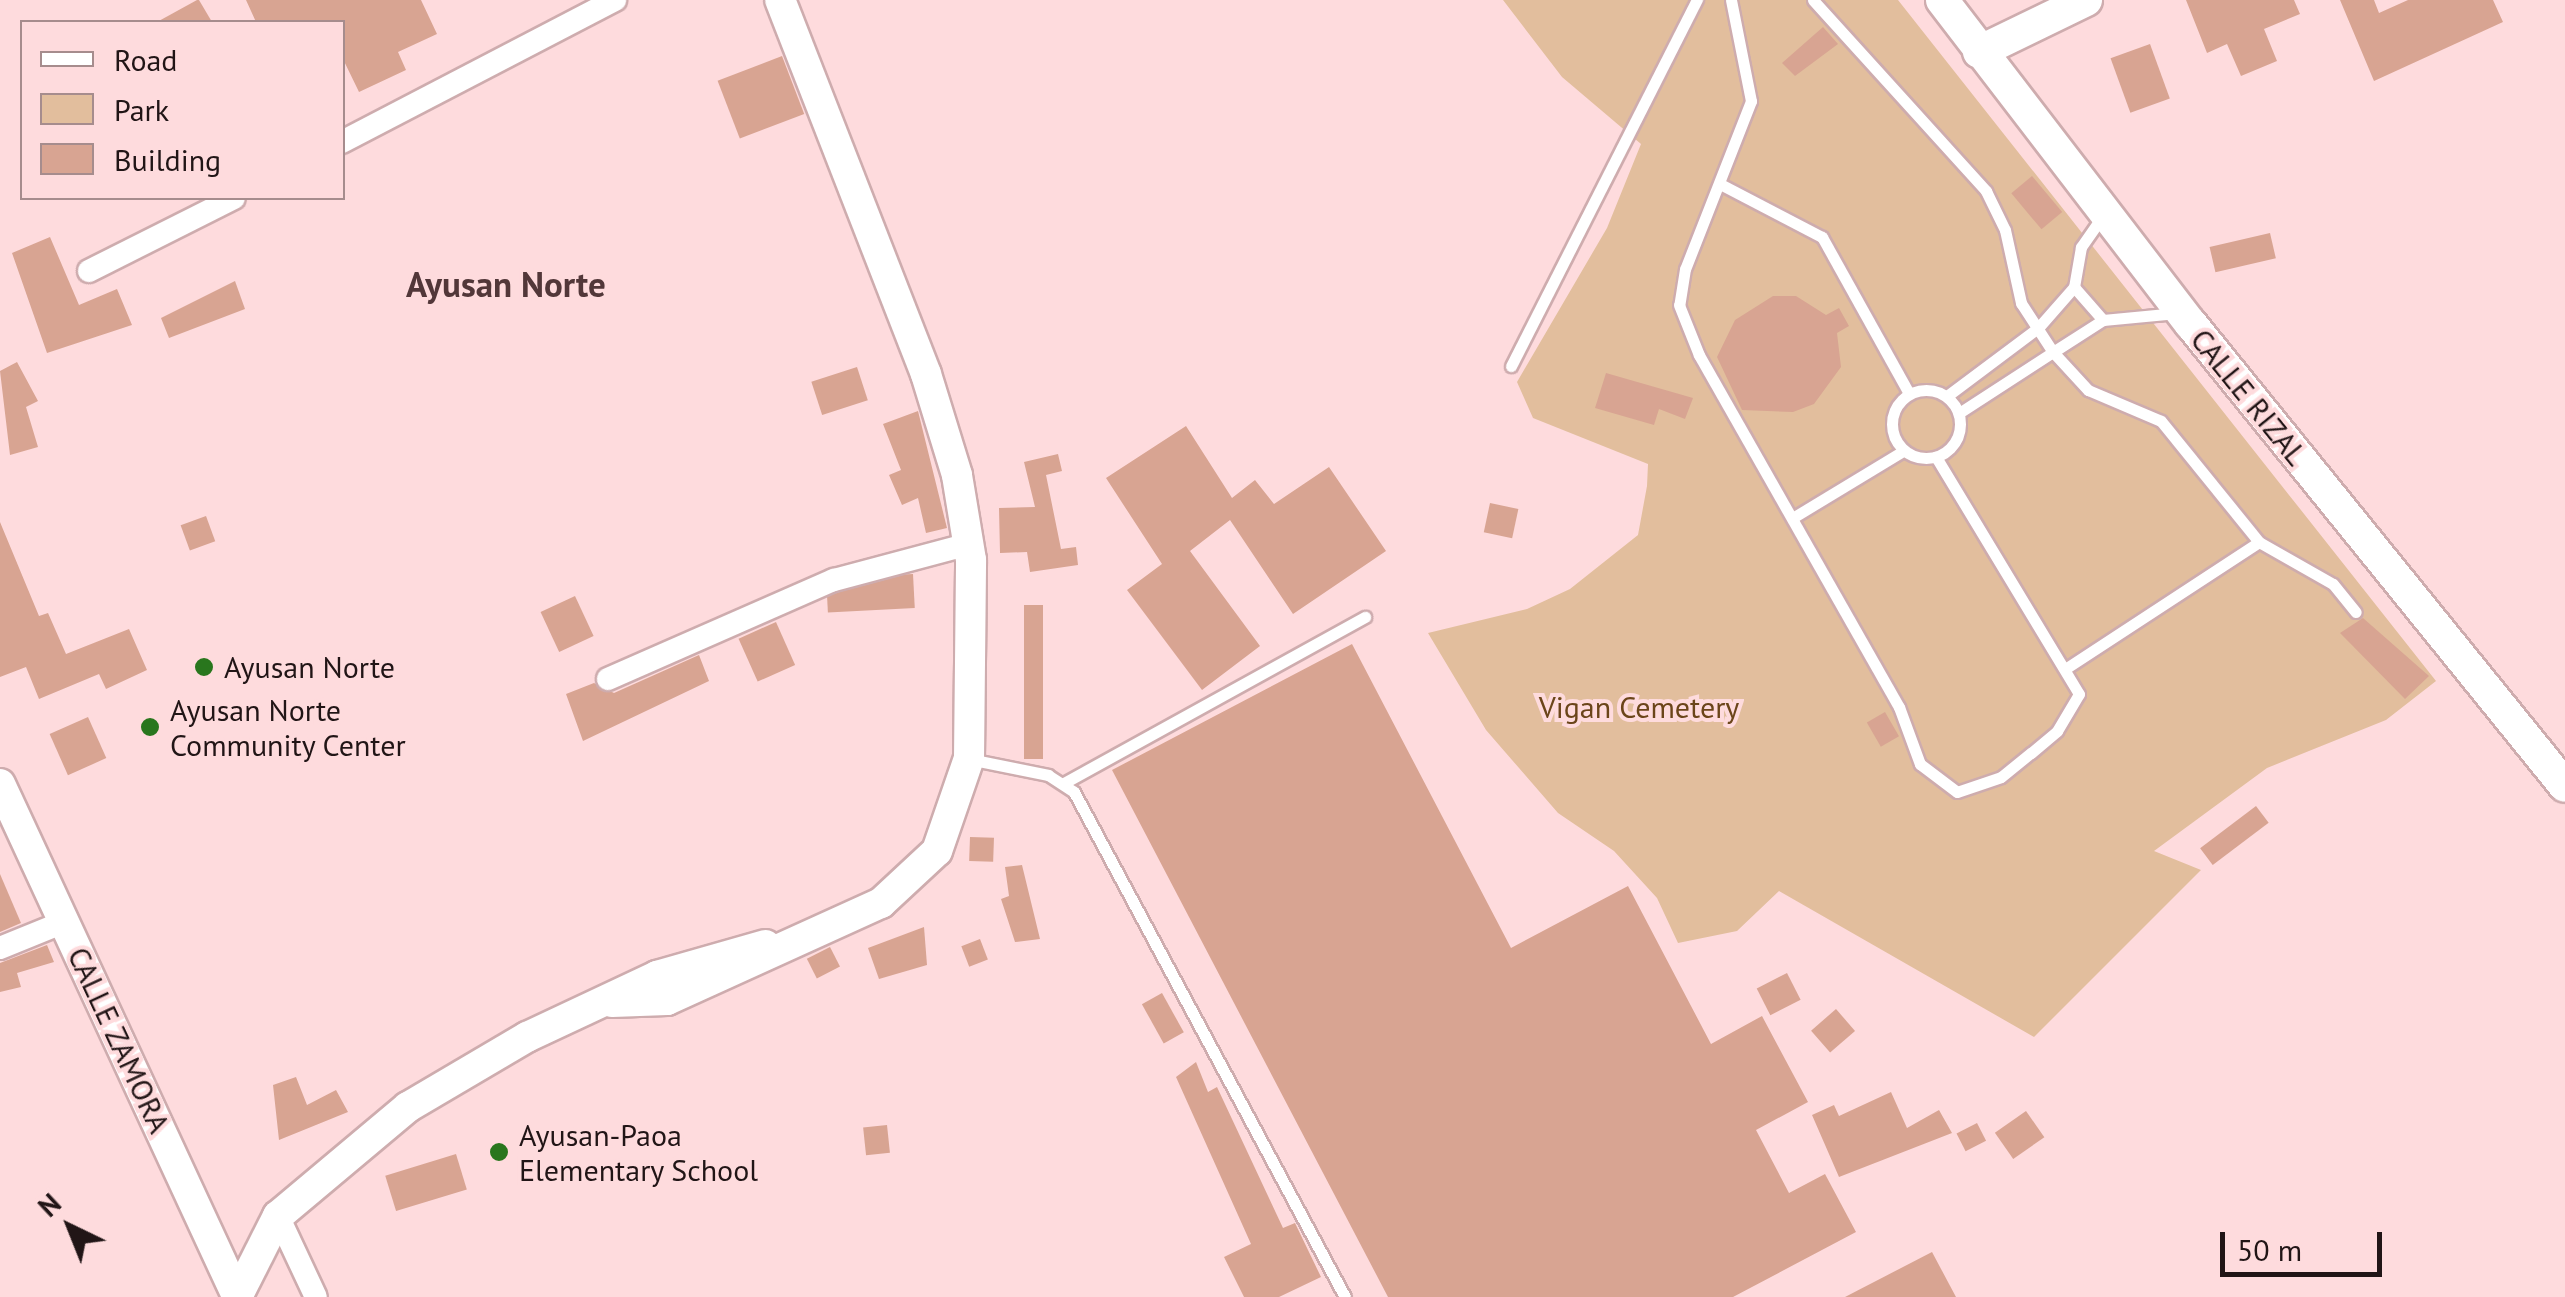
<!DOCTYPE html>
<style>
body{margin:0}
#map{position:relative;width:2565px;height:1297px;overflow:hidden;background:#fedbdd;font-family:"PT Sans",sans-serif}
div>[style]{position:absolute}
.green>*{inset:0;background:#e2be9d}
.building>*{inset:0;background:#d8a492;transform-origin:0 0}
.roads{filter:drop-shadow(2px 0 #ceacae) drop-shadow(-2px 0 #ceacae) drop-shadow(0 2px #ceacae) drop-shadow(0 -2px #ceacae)}
.service>*{height:11px;margin:-5.5px;padding:0 5.5px;transform-origin:5.5px;border-radius:5.5px;background:#fff}
.service>.ring{margin:-5.5px;padding:0;box-sizing:content-box;background:none;border:11px solid #fff;border-radius:50%}
.minor>*{height:22px;margin:-11px;padding:0 11px;transform-origin:11px;border-radius:11px;background:#fff}
.tertiary>*{height:30px;margin:-15px;padding:0 15px;transform-origin:15px;border-radius:15px;background:#fff}
.secondary>*{height:32px;margin:-16px;padding:0 16px;transform-origin:16px;border-radius:16px;background:#fff}
.dots>*{width:28px;height:28px;translate:-50% -50%;box-sizing:border-box;border:5px solid #fedbdd;border-radius:50%}
span{translate:-50% -50%;white-space:nowrap;text-align:center;line-height:1.15;-webkit-text-stroke:8px #fedbdd;paint-order:stroke}
.street-label{font-size:30px;color:#211516}
.poi-label{font-size:30px;color:#211516}
.left{translate:0 -50%;text-align:left}
.park-label{font-size:30px;color:#6b451a}
.quarter-label{font-size:35px;color:#523739;font-weight:700}
.legend{position:absolute;left:20px;top:20px;width:325px;height:180px;box-sizing:border-box;background:#fedbdd;border:2px solid #a68c8d;margin:0;padding:12px 18px;list-style:none;font-size:30px;color:#211516}
.legend li{display:flex;align-items:center;gap:20px;height:50px}
.legend b{width:50px;border:2px solid #a68c8d}
.north{position:absolute;left:20px;top:1177px;width:100px;height:100px;-webkit-text-stroke:8px #fedbdd;paint-order:stroke;rotate:317deg;font-size:28px;font-weight:700;line-height:40px;text-align:center;color:#211516}
.north::after{content:'';display:block;margin:auto;width:35px;height:45px;background:#211516;clip-path:polygon(50% 0,100% 100%,50% 72%,0 100%)}
.scale{position:absolute;left:2220px;top:1232px;width:162px;height:45px;box-sizing:border-box;border:5px solid #211516;border-top:0;padding-left:12px;font-size:30px;line-height:35px;white-space:nowrap;color:#211516;-webkit-text-stroke:8px #fedbdd;paint-order:stroke}
</style>
<div id="map">
<div class="green">
<i style="clip-path:polygon(1503px 0,1898px 0,2436px 681px,2386px 720px,2267px 768px,2154px 851px,2201px 870px,2034px 1037px,1779px 891px,1737px 931px,1678px 943px,1657px 898px,1614px 851px,1558px 813px,1486px 730px,1428px 633px,1527px 609px,1570px 589px,1638px 535px,1647px 486px,1648px 464px,1533px 418px,1517px 382px,1607px 228px,1641px 144px,1562px 77px)"></i>
</div>
<div class="building">
<i style="clip-path:polygon(199px 0,212px 22px,157px 22px,197px 0)"></i>
<i style="clip-path:polygon(246px 0,421px 0,437px 34px,398px 52px,406px 70px,359px 92px,342px 57px,342px 22px,256px 22px)"></i>
<i style="clip-path:polygon(2186px 0,2294px 0,2300px 14px,2264px 29px,2277px 61px,2241px 76px,2227px 44px,2207px 53px)"></i>
<i style="clip-path:polygon(2340px 0,2374px 0,2379px 13px,2408px 0,2493px 0,2503px 22px,2374px 81px)"></i>
<i style="clip-path:polygon(1823px 27px,1838px 44px,1795px 76px,1782px 63px)"></i>
<i style="left:2150px;top:44px;width:58px;height:42px;rotate:70deg"></i>
<i style="left:782px;top:56px;width:62px;height:69px;rotate:69deg"></i>
<i style="left:2032px;top:176px;width:47px;height:27px;rotate:50deg"></i>
<i style="left:2270px;top:233px;width:26px;height:62px;rotate:77deg"></i>
<i style="clip-path:polygon(50px 237px,79px 305px,117px 289px,132px 325px,47px 353px,12px 253px)"></i>
<i style="clip-path:polygon(235px 281px,245px 309px,169px 338px,161px 318px)"></i>
<i style="clip-path:polygon(1773px 296px,1796px 296px,1826px 315px,1839px 308px,1849px 326px,1837px 333px,1841px 367px,1814px 404px,1793px 412px,1742px 410px,1717px 357px,1735px 320px)"></i>
<i style="clip-path:polygon(17px 362px,38px 401px,26px 407px,38px 447px,10px 455px,0 371px)"></i>
<i style="left:857px;top:367px;width:35px;height:48px;rotate:72deg"></i>
<i style="clip-path:polygon(1606px 373px,1693px 398px,1685px 419px,1659px 409px,1654px 425px,1595px 408px)"></i>
<i style="clip-path:polygon(918px 411px,947px 528px,926px 533px,918px 498px,902px 505px,889px 475px,901px 470px,883px 424px)"></i>
<i style="clip-path:polygon(1186px 426px,1232px 498px,1255px 480px,1274px 504px,1329px 467px,1386px 551px,1293px 614px,1230px 520px,1190px 551px,1260px 646px,1202px 690px,1127px 590px,1162px 564px,1106px 478px)"></i>
<i style="clip-path:polygon(1058px 454px,1062px 471px,1046px 475px,1061px 549px,1076px 547px,1078px 565px,1030px 572px,1027px 552px,1000px 553px,999px 508px,1035px 507px,1024px 462px)"></i>
<i style="left:1490px;top:503px;width:29px;height:30px;rotate:12deg"></i>
<i style="left:206px;top:516px;width:27px;height:27px;rotate:70deg"></i>
<i style="clip-path:polygon(0 522px,39px 616px,48px 613px,66px 654px,129px 629px,147px 670px,106px 689px,99px 674px,39px 699px,26px 667px,0 677px)"></i>
<i style="left:913px;top:574px;width:34px;height:87px;rotate:87deg"></i>
<i style="left:575px;top:596px;width:44px;height:38px;rotate:65deg"></i>
<i style="left:1024px;top:605px;width:19px;height:154px"></i>
<i style="clip-path:polygon(2363px 618px,2429px 676px,2405px 699px,2340px 633px)"></i>
<i style="left:776px;top:622px;width:47px;height:41px;rotate:66deg"></i>
<i style="clip-path:polygon(1352px 644px,1511px 948px,1628px 886px,1711px 1044px,1762px 1016px,1808px 1102px,1756px 1130px,1789px 1193px,1825px 1174px,1856px 1232px,1733px 1297px,1388px 1297px,1112px 770px)"></i>
<i style="clip-path:polygon(699px 655px,709px 681px,583px 741px,566px 694px,594px 683px,614px 693px)"></i>
<i style="left:1885px;top:712px;width:28px;height:21px;rotate:60deg"></i>
<i style="left:88px;top:717px;width:45px;height:42px;rotate:66deg"></i>
<i style="left:2256px;top:806px;width:21px;height:70px;rotate:53deg"></i>
<i style="left:970px;top:837px;width:24px;height:24px;rotate:2deg"></i>
<i style="clip-path:polygon(1022px 865px,1040px 939px,1015px 942px,1001px 899px,1009px 896px,1005px 867px)"></i>
<i style="clip-path:polygon(0 874px,21px 923px,0 932px)"></i>
<i style="clip-path:polygon(924px 927px,927px 965px,879px 979px,868px 948px)"></i>
<i style="left:980px;top:939px;width:22px;height:20px;rotate:69deg"></i>
<i style="clip-path:polygon(47px 945px,54px 962px,17px 973px,21px 987px,0 992px,0 963px)"></i>
<i style="left:830px;top:947px;width:22px;height:26px;rotate:63deg"></i>
<i style="left:1787px;top:973px;width:30px;height:34px;rotate:63deg"></i>
<i style="left:1162px;top:993px;width:45px;height:23px;rotate:61deg"></i>
<i style="left:1836px;top:1009px;width:29px;height:33px;rotate:49deg"></i>
<i style="clip-path:polygon(1196px 1062px,1208px 1092px,1217px 1087px,1283px 1228px,1295px 1223px,1321px 1277px,1279px 1297px,1244px 1297px,1224px 1257px,1251px 1244px,1176px 1077px)"></i>
<i style="clip-path:polygon(296px 1077px,307px 1105px,336px 1090px,348px 1112px,279px 1140px,273px 1085px)"></i>
<i style="clip-path:polygon(1891px 1092px,1907px 1128px,1939px 1110px,1952px 1133px,1839px 1177px,1812px 1115px,1834px 1105px,1839px 1116px)"></i>
<i style="left:2026px;top:1111px;width:32px;height:38px;rotate:55deg"></i>
<i style="left:1977px;top:1123px;width:20px;height:23px;rotate:63deg"></i>
<i style="left:887px;top:1125px;width:28px;height:24px;rotate:84deg"></i>
<i style="left:456px;top:1154px;width:37px;height:74px;rotate:73deg"></i>
<i style="clip-path:polygon(1932px 1252px,1956px 1297px,1845px 1297px)"></i>
</div>
<div class="roads">
<div class="service">
<i style="left:1731px;top:0;width:103px;rotate:78.8deg"></i>
<i style="left:1751px;top:101px;width:180px;rotate:111.4deg"></i>
<i style="left:1685px;top:269px;width:36px;rotate:99deg"></i>
<i style="left:1679px;top:305px;width:54px;rotate:68.2deg"></i>
<i style="left:1699px;top:355px;width:405px;rotate:60.4deg"></i>
<i style="left:1899px;top:707px;width:61px;rotate:69.8deg"></i>
<i style="left:1920px;top:764px;width:46px;rotate:37.1deg"></i>
<i style="left:1957px;top:792px;width:46px;rotate:-18.8deg"></i>
<i style="left:2001px;top:777px;width:38px;rotate:-39deg"></i>
<i style="left:2031px;top:753px;width:34px;rotate:-40deg"></i>
<i style="left:2057px;top:731px;width:43px;rotate:-59.3deg"></i>
<i style="left:2079px;top:694px;width:277px;rotate:-121.1deg"></i>
<i style="left:1813px;top:0;width:258px;rotate:47.8deg"></i>
<i style="left:1986px;top:191px;width:43px;rotate:64deg"></i>
<i style="left:2005px;top:230px;width:75px;rotate:77.6deg"></i>
<i style="left:2021px;top:303px;width:59px;rotate:56.9deg"></i>
<i style="left:2053px;top:352px;width:59px;rotate:-32.6deg"></i>
<i style="left:1720px;top:184px;width:115px;rotate:27.5deg"></i>
<i style="left:1822px;top:237px;width:179px;rotate:60.9deg"></i>
<i style="left:2102px;top:217px;width:37px;rotate:125deg"></i>
<i style="left:2081px;top:247px;width:41px;rotate:99.9deg"></i>
<i style="left:2074px;top:287px;width:44px;rotate:48.7deg"></i>
<i style="left:2103px;top:320px;width:74px;rotate:-5.4deg"></i>
<i style="left:1511px;top:366px;width:411px;rotate:-63.1deg"></i>
<i class="ring" style="left:1892px;top:390px;width:57px;height:57px"></i>
<i style="left:1947px;top:396px;width:114px;rotate:-36.8deg"></i>
<i style="left:2038px;top:328px;width:55px;rotate:-48.7deg"></i>
<i style="left:1959px;top:413px;width:112px;rotate:-33deg"></i>
<i style="left:2053px;top:352px;width:52px;rotate:47.4deg"></i>
<i style="left:2088px;top:390px;width:79px;rotate:23deg"></i>
<i style="left:2161px;top:421px;width:156px;rotate:51deg"></i>
<i style="left:2259px;top:542px;width:85px;rotate:29.6deg"></i>
<i style="left:2333px;top:584px;width:36px;rotate:51deg"></i>
<i style="left:1794px;top:517px;width:127px;rotate:-31.2deg"></i>
<i style="left:2068px;top:667px;width:228px;rotate:-33.2deg"></i>
<i style="left:969px;top:759px;width:81px;rotate:11.4deg"></i>
<i style="left:1048px;top:775px;width:31px;rotate:33deg"></i>
<i style="left:1074px;top:792px;width:573px;rotate:61.78deg"></i>
<i style="left:1064px;top:783px;width:344px;rotate:-28.9deg"></i>
</div>
<div class="minor">
<i style="left:342px;top:142px;width:308px;rotate:-27.5deg"></i>
<i style="left:89px;top:271px;width:162px;rotate:-26.7deg"></i>
<i style="left:608px;top:679px;width:247px;rotate:-23.7deg"></i>
<i style="left:834px;top:580px;width:140px;rotate:-14.9deg"></i>
<i style="left:0;top:948px;width:69px;rotate:-22.1deg"></i>
<i style="left:278px;top:1216px;width:89px;rotate:64.9deg"></i>
</div>
<div class="tertiary">
<i style="left:0;top:784px;width:564px;rotate:65.16deg"></i>
<i style="left:612px;top:1002px;width:55px;rotate:-2.1deg"></i>
<i style="left:667px;top:1000px;width:235px;rotate:-24.4deg"></i>
<i style="left:881px;top:903px;width:76px;rotate:-42.9deg"></i>
<i style="left:937px;top:851px;width:98px;rotate:-71deg"></i>
<i style="left:969px;top:758px;width:198px;rotate:-89.4deg"></i>
<i style="left:971px;top:560px;width:86px;rotate:-99.4deg"></i>
<i style="left:957px;top:475px;width:106px;rotate:-107.1deg"></i>
<i style="left:926px;top:374px;width:401px;rotate:-111.3deg"></i>
<i style="left:237px;top:1297px;width:91px;rotate:-63.2deg"></i>
<i style="left:278px;top:1216px;width:170px;rotate:-40deg"></i>
<i style="left:408px;top:1107px;width:138px;rotate:-30.5deg"></i>
<i style="left:527px;top:1037px;width:144px;rotate:-25.1deg"></i>
<i style="left:657px;top:976px;width:113px;rotate:-15.9deg"></i>
</div>
<div class="secondary">
<i style="left:1942px;top:0;width:409px;rotate:52.5deg"></i>
<i style="left:2191px;top:324px;width:594px;rotate:51.01deg"></i>
<i style="left:1979px;top:52px;width:119px;rotate:-25.9deg"></i>
</div>
</div>
<div class="dots">
<i style="left:204px;top:667px;background:#29761d"></i>
<i style="left:150px;top:727px;background:#29761d"></i>
<i style="left:499px;top:1152px;background:#29761d"></i>
</div>
<div class="street-label">
<span style="left:2249px;top:397px;rotate:51deg">CALLE RIZAL</span>
<span style="left:119px;top:1040px;rotate:65deg">CALLE ZAMORA</span>
</div>
<div class="poi-label">
<span class="left" style="left:224px;top:667px">Ayusan Norte</span>
<span class="left" style="left:170px;top:727px">Ayusan Norte<br>Community Center</span>
<span class="left" style="left:519px;top:1152px">Ayusan-Paoa<br>Elementary School</span>
</div>
<div class="park-label">
<span style="left:1639px;top:707px">Vigan Cemetery</span>
</div>
<div class="quarter-label">
<span style="left:506px;top:284px">Ayusan Norte</span>
</div>
<ul class="legend">
<li><b style="height:12px;background:#fff"></b>Road</li>
<li><b style="height:28px;background:#e2be9d"></b>Park</li>
<li><b style="height:28px;background:#d8a492"></b>Building</li>
</ul>
<div class="north">N</div>
<div class="scale">50 m</div>
</div>
